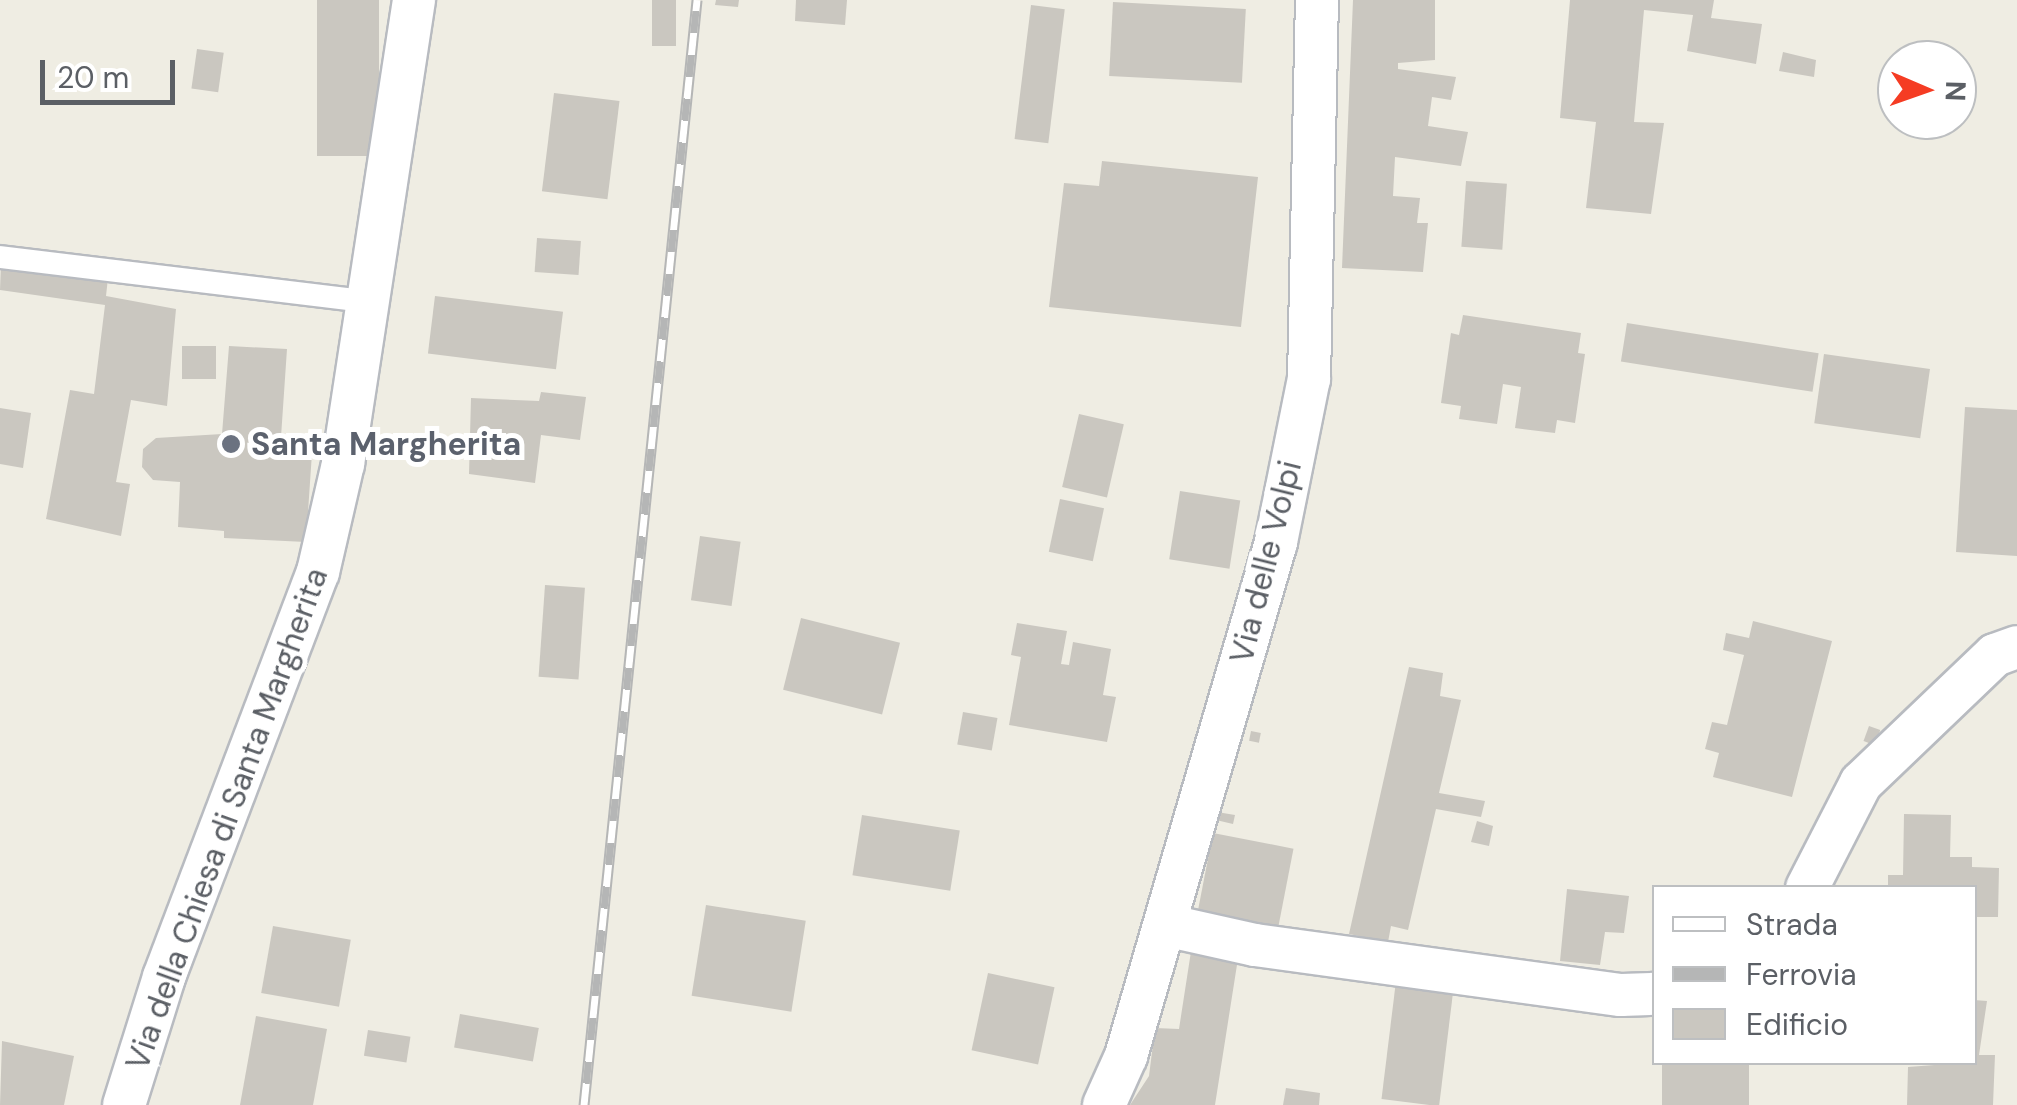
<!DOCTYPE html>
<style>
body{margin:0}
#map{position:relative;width:2017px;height:1105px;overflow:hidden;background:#efede3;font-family:"DM Sans",sans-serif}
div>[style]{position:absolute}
.building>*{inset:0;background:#cac7c0;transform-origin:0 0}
.roads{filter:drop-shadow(2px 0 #b8bbc0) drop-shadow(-2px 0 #b8bbc0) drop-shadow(0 2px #b8bbc0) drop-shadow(0 -2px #b8bbc0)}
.service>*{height:22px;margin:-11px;padding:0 11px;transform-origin:11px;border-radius:11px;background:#fff}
.minor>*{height:42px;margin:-21px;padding:0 21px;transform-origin:21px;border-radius:21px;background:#fff}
.rail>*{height:11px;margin-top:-5.5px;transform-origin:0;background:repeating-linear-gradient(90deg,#fff 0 22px,#b5b6b6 0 44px);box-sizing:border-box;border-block:2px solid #b5b6b6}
.dots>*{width:28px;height:28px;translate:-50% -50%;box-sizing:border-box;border:5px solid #fff;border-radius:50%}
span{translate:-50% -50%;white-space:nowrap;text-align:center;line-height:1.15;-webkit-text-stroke:10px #fff;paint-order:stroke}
.worship-label{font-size:32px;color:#5b616d;font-weight:700}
.left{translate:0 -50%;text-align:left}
.street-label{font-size:32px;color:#5b5f65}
.legend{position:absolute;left:1652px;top:885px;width:325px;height:180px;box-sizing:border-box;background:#fff;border:2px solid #bdbfc1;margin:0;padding:12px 18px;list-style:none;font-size:30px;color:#5b5f65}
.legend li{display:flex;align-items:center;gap:20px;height:50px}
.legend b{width:50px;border:2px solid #bdbfc1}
.north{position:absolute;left:1877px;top:40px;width:100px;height:100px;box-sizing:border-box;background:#fff;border:2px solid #bdbfc1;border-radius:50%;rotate:92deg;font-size:28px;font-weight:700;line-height:40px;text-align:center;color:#5b5f65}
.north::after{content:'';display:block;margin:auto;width:35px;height:45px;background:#f53c23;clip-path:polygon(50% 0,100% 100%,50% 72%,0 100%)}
.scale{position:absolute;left:40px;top:60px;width:135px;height:45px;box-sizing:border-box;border:5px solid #5b5f65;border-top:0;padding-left:12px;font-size:30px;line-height:35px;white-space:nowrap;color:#5b5f65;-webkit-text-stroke:8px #fff;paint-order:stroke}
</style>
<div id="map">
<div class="building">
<i style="left:317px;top:0;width:62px;height:156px"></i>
<i style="left:652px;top:0;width:24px;height:46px"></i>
<i style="clip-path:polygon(716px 0,739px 0,738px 7px,715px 5px)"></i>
<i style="clip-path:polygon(796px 0,847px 0,845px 25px,795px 21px)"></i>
<i style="clip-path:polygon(1353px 0,1435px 0,1435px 60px,1398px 63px,1398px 69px,1456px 77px,1451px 100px,1432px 97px,1428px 126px,1468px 132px,1461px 166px,1395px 157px,1393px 196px,1420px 198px,1417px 223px,1428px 223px,1423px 272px,1342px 268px)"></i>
<i style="clip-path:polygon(1570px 0,1714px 0,1711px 18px,1762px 24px,1756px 64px,1687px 51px,1693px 15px,1644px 10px,1634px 122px,1664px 123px,1651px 214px,1586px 208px,1596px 122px,1560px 118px)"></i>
<i style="left:1113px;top:2px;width:133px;height:74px;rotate:3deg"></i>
<i style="left:1031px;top:5px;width:34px;height:135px;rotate:7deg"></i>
<i style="left:197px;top:49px;width:27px;height:40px;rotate:8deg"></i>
<i style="clip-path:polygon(1783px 52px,1816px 60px,1814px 77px,1779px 71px)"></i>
<i style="left:554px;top:93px;width:66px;height:99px;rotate:7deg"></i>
<i style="clip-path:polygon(1102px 161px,1258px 177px,1241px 327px,1049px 307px,1064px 183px,1099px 186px)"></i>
<i style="left:1466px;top:181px;width:41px;height:66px;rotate:4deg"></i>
<i style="left:537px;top:238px;width:44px;height:34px;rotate:4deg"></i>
<i style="clip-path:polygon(1px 264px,108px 278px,106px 296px,176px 309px,167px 406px,131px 400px,116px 482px,130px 484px,121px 536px,46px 519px,70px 390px,94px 394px,105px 305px,0 290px)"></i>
<i style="left:435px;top:296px;width:129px;height:58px;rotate:7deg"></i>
<i style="clip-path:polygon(1463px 315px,1581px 333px,1578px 353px,1585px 354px,1575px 423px,1557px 420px,1555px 433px,1515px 428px,1521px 387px,1503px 384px,1497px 424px,1459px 419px,1461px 406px,1441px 403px,1451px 333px,1459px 335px)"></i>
<i style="left:1627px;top:323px;width:194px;height:39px;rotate:9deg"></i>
<i style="left:182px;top:346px;width:34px;height:33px"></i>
<i style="clip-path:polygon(229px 346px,287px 349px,281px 437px,313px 438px,306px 542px,224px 538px,224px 531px,178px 527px,180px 482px,153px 480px,142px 467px,143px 449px,156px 438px,222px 434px)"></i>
<i style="left:1824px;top:354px;width:107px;height:70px;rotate:8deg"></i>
<i style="clip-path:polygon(541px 392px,586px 397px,580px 440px,541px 435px,535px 483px,469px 474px,471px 398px,539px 401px)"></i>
<i style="clip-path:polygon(1965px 407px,2017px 410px,2017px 556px,1956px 552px)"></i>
<i style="clip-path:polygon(0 408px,31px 413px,23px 468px,0 464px)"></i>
<i style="left:1079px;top:414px;width:46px;height:75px;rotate:13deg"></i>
<i style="left:1180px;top:491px;width:61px;height:69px;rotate:9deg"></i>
<i style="left:1060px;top:499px;width:45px;height:54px;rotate:12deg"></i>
<i style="left:700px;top:536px;width:41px;height:65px;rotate:8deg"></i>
<i style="left:545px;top:585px;width:40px;height:92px;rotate:4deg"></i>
<i style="left:801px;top:618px;width:102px;height:74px;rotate:14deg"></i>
<i style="clip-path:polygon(1753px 621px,1832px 641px,1792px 797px,1713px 777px,1719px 753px,1705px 749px,1712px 722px,1727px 725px,1744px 655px,1723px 650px,1726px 633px,1749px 638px)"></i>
<i style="clip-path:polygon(1017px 623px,1067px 631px,1061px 664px,1069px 665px,1073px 642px,1111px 649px,1103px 695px,1116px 697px,1107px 742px,1009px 725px,1021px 657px,1011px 655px)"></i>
<i style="clip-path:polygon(1409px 667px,1443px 673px,1440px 696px,1461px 700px,1439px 793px,1485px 801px,1481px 817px,1436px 809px,1408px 930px,1391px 926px,1388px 942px,1349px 934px)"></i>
<i style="left:963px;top:712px;width:35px;height:33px;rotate:10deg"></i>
<i style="left:1869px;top:726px;width:12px;height:16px;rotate:20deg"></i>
<i style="left:1251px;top:731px;width:10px;height:10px;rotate:11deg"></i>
<i style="clip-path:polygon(1217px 812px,1235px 815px,1233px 824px,1216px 820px)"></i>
<i style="clip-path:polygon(1904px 814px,1951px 815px,1950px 857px,1972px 857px,1972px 867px,1999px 868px,1998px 917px,1974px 917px,1974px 888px,1888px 888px,1888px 875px,1903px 875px)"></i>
<i style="left:862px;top:815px;width:99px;height:61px;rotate:9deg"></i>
<i style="clip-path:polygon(1477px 821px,1493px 826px,1489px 846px,1471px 842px)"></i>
<i style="left:1213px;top:833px;width:82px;height:82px;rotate:11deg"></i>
<i style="clip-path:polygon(1567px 889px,1629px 896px,1624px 933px,1605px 932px,1600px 965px,1560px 961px)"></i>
<i style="left:706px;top:905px;width:101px;height:92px;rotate:9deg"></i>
<i style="left:273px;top:926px;width:79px;height:68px;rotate:10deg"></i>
<i style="clip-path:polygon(1192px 945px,1239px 952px,1215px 1105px,1130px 1105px,1149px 1076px,1155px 1028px,1179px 1029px)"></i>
<i style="left:988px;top:973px;width:68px;height:79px;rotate:12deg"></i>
<i style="left:1396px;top:981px;width:58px;height:119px;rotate:7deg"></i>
<i style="clip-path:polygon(1974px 1000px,1987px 1001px,1979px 1055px,1995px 1055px,1993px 1105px,1907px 1105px,1908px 1067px,1974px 1062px)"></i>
<i style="left:460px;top:1014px;width:80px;height:34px;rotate:10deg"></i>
<i style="clip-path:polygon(256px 1016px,327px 1029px,313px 1105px,240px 1105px)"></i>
<i style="left:368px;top:1030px;width:43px;height:26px;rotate:9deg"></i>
<i style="clip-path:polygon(2px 1041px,74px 1056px,64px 1105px,0 1105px)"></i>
<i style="left:1662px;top:1062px;width:87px;height:43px"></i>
<i style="clip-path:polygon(1286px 1088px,1320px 1093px,1319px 1105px,1283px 1105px)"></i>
</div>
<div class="roads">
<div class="service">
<i style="left:0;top:257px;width:369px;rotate:6.9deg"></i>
</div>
<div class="minor">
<i style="left:1807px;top:888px;width:118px;rotate:-62.8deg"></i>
<i style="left:1861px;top:783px;width:185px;rotate:-43.7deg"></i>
<i style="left:1995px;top:655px;width:23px;rotate:-20deg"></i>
<i style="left:1165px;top:925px;width:92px;rotate:12.5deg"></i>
<i style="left:1255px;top:945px;width:369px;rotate:7.8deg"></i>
<i style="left:1621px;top:995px;width:33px;rotate:-2deg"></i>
<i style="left:124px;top:1105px;width:134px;rotate:-72.6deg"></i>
<i style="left:164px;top:977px;width:433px;rotate:-69.2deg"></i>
<i style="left:318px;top:572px;width:111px;rotate:-77deg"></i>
<i style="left:343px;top:464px;width:469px;rotate:-81.3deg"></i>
<i style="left:1104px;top:1105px;width:54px;rotate:-65.8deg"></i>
<i style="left:1126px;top:1056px;width:535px;rotate:-73.73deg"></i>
<i style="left:1276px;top:542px;width:166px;rotate:-78.6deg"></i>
<i style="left:1309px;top:379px;width:379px;rotate:-88.8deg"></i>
</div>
</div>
<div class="rail">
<i style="left:584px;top:1105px;width:1111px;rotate:-84.16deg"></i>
</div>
<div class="dots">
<i style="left:231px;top:444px;background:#6b7280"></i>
</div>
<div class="worship-label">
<span class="left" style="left:251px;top:444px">Santa Margherita</span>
</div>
<div class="street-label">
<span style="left:1266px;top:562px;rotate:-76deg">Via delle Volpi</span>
<span style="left:227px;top:819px;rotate:-70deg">Via della Chiesa di Santa Margherita</span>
</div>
<ul class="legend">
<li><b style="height:12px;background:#fff"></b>Strada</li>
<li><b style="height:12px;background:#b5b6b6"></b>Ferrovia</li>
<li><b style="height:28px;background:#cac7c0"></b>Edificio</li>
</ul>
<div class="north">N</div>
<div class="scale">20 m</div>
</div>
